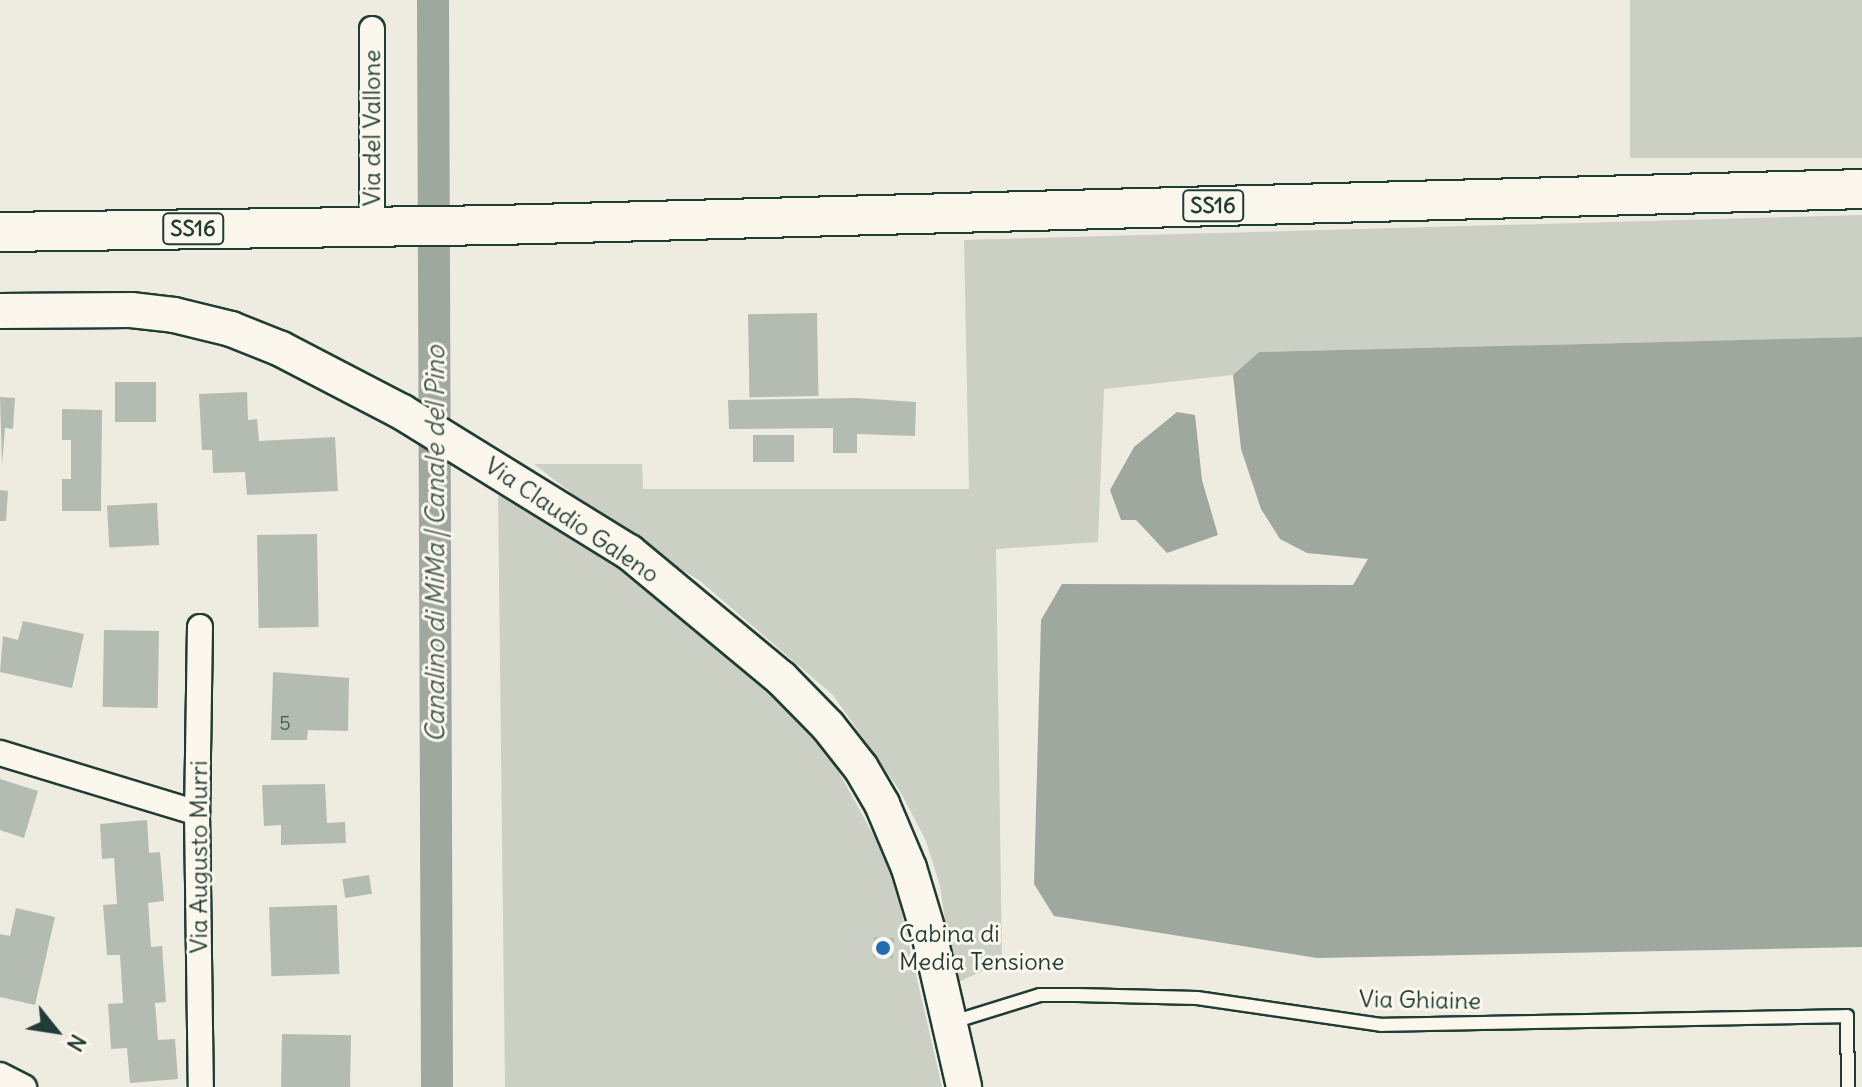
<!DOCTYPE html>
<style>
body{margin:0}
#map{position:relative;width:1862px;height:1087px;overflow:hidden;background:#eeece1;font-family:Delius,sans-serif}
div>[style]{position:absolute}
.green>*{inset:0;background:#cbcfc4;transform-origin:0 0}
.water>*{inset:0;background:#9fa89f}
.canal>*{height:32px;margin:-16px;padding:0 16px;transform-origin:16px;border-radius:16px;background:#9fa89f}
.building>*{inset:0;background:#b4bbb0;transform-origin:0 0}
.roads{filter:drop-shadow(2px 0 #1f3d34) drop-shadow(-2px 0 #1f3d34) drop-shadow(0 2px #1f3d34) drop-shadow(0 -2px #1f3d34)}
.lane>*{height:12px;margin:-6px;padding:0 6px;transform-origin:6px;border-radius:6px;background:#fbf7ec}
.street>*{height:24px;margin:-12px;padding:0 12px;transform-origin:12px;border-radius:12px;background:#fbf7ec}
.secondary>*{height:34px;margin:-17px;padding:0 17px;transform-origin:17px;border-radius:17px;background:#fbf7ec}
.primary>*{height:38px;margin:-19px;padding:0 19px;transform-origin:19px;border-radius:19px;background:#fbf7ec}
.dots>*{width:22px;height:22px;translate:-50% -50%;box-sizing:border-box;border:4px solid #fbf7ec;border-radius:50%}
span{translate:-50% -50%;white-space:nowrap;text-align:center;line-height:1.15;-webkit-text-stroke:6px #fbf7ec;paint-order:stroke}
.number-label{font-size:20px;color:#445c53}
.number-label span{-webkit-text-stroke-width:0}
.shield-label span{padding:2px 6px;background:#fbf7ec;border:2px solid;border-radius:6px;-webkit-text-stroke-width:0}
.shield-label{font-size:22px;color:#1f3d34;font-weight:700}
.street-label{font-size:24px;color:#1f3d34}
.poi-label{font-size:24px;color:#1f3d34}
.left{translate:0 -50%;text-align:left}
.water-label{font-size:26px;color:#455d54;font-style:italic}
.north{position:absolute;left:16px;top:991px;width:80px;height:80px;-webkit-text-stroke:6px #fbf7ec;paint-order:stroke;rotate:120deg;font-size:22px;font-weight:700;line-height:32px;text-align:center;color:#1f3d34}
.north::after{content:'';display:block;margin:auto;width:28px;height:36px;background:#1f3d34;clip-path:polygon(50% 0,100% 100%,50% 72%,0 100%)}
</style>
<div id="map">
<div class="green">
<i style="left:1630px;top:0;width:232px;height:158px"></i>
<i style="clip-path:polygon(1862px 215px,1862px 337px,1259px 352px,1233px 375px,1104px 389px,1098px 542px,996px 549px,1002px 962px,954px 984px,940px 886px,926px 841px,900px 791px,833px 695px,700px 581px,623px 533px,534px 464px,642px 464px,643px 489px,969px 489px,964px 240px)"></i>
<i style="clip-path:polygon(498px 495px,636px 568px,727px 648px,830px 756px,891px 867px,942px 1087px,505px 1087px)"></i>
</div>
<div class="water">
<i style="clip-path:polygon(1862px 337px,1862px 947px,1317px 958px,1054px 916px,1034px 884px,1041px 620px,1062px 584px,1353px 585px,1368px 559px,1307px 553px,1280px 539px,1261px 509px,1241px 449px,1233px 375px,1259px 352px)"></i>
<i style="clip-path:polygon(1177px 412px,1195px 415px,1202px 480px,1218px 535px,1167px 553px,1136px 520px,1121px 520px,1110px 490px,1134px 447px)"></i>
</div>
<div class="canal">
<i style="left:433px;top:0;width:1087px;rotate:89.79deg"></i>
</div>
<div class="building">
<i style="left:817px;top:313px;width:83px;height:69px;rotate:89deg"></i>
<i style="left:115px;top:382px;width:41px;height:40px"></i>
<i style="clip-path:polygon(247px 392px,248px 420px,257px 419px,259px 441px,335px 437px,338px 491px,247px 495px,245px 472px,213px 473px,212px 450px,202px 450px,199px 394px)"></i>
<i style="clip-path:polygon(0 397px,15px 398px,13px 429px,5px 428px,2px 465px)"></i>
<i style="clip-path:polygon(856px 398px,916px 402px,915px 436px,857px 434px,857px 453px,833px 453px,833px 428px,729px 429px,728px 400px)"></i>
<i style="clip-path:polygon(62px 409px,102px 410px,101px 511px,62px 511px,62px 479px,71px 479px,71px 440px,62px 440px)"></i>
<i style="left:753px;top:435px;width:41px;height:27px"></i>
<i style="clip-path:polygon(0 490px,8px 491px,6px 521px,0 521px)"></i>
<i style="left:157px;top:503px;width:42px;height:50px;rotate:87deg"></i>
<i style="left:317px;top:534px;width:93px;height:60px;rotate:89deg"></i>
<i style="clip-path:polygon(23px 621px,84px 634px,72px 688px,0 672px,3px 636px,18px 640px)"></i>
<i style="left:104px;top:630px;width:55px;height:77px;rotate:1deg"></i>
<i style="clip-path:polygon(273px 672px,349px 678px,348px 731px,308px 730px,307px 740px,271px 740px)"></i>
<i style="clip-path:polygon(0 779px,38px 791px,24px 838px,0 830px)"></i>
<i style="clip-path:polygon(325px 784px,327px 823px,345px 822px,346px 843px,281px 845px,281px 825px,264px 826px,262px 785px)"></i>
<i style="clip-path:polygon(147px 820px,149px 853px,160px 852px,164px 901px,148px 903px,151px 947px,162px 946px,166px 1002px,155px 1003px,158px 1040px,175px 1039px,178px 1079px,130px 1083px,127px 1048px,111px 1049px,108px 1004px,123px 1003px,120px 955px,107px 955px,103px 905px,117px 904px,114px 858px,102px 859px,100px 824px)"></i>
<i style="left:369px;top:875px;width:19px;height:27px;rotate:81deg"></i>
<i style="left:337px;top:905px;width:69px;height:68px;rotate:88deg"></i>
<i style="clip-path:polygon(16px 908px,55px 917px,35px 1005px,0 997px,0 934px,10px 936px)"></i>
<i style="left:874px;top:937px;width:20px;height:20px;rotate:3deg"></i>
<i style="left:282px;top:1034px;width:69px;height:53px;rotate:1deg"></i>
</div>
<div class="roads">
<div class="lane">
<i style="left:953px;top:1022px;width:91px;rotate:-17.2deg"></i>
<i style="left:1040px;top:995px;width:37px"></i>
<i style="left:1077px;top:995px;width:120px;rotate:1.4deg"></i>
<i style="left:1197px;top:998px;width:186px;rotate:8.3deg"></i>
<i style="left:1381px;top:1025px;width:466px;rotate:-1.1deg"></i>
<i style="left:1847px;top:1016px;width:71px;rotate:89.2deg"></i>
</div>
<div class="street">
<i style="left:372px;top:29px;width:198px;rotate:90deg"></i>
<i style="left:200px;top:627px;width:186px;rotate:90.9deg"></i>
<i style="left:197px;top:813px;width:274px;rotate:89.2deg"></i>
<i style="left:0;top:753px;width:206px;rotate:16.9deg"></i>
<i style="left:0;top:1075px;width:27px;rotate:27deg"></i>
</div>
<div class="secondary">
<i style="left:0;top:311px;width:131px;rotate:-0.4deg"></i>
<i style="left:131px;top:310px;width:43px;rotate:6.6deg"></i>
<i style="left:174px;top:315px;width:59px;rotate:13.8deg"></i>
<i style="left:231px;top:329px;width:54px;rotate:21.8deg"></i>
<i style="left:281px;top:349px;width:136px;rotate:27.5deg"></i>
<i style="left:402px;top:412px;width:267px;rotate:31.7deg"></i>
<i style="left:629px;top:552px;width:197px;rotate:39.7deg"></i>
<i style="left:781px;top:678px;width:67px;rotate:45.6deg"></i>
<i style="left:828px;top:726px;width:53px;rotate:51.8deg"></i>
<i style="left:861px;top:768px;width:42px;rotate:59.7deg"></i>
<i style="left:882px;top:804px;width:69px;rotate:67.1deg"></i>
<i style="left:909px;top:868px;width:73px;rotate:73.3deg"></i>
<i style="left:930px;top:938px;width:153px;rotate:77.1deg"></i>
</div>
<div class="primary">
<i style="left:0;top:232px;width:498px;rotate:-0.8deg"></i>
<i style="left:498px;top:225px;width:1364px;rotate:-1.51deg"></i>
</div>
</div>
<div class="dots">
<i style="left:883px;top:948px;background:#1f6fb2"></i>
</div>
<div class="number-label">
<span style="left:285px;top:722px">5</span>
</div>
<div class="shield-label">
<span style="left:1213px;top:206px">SS16</span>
<span style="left:193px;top:229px">SS16</span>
</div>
<div class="street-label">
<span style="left:372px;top:128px;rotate:-90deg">Via del Vallone</span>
<span style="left:572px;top:520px;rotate:34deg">Via Claudio Galeno</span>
<span style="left:199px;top:857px;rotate:-90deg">Via Augusto Murri</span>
<span style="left:1420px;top:1000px;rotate:1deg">Via Ghiaine</span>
</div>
<div class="poi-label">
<span class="left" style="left:899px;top:948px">Cabina di<br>Media Tensione</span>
</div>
<div class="water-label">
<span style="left:435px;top:544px;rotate:-90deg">Canalino di MiMa | Canale del Pino</span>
</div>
<div class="north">N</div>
</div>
